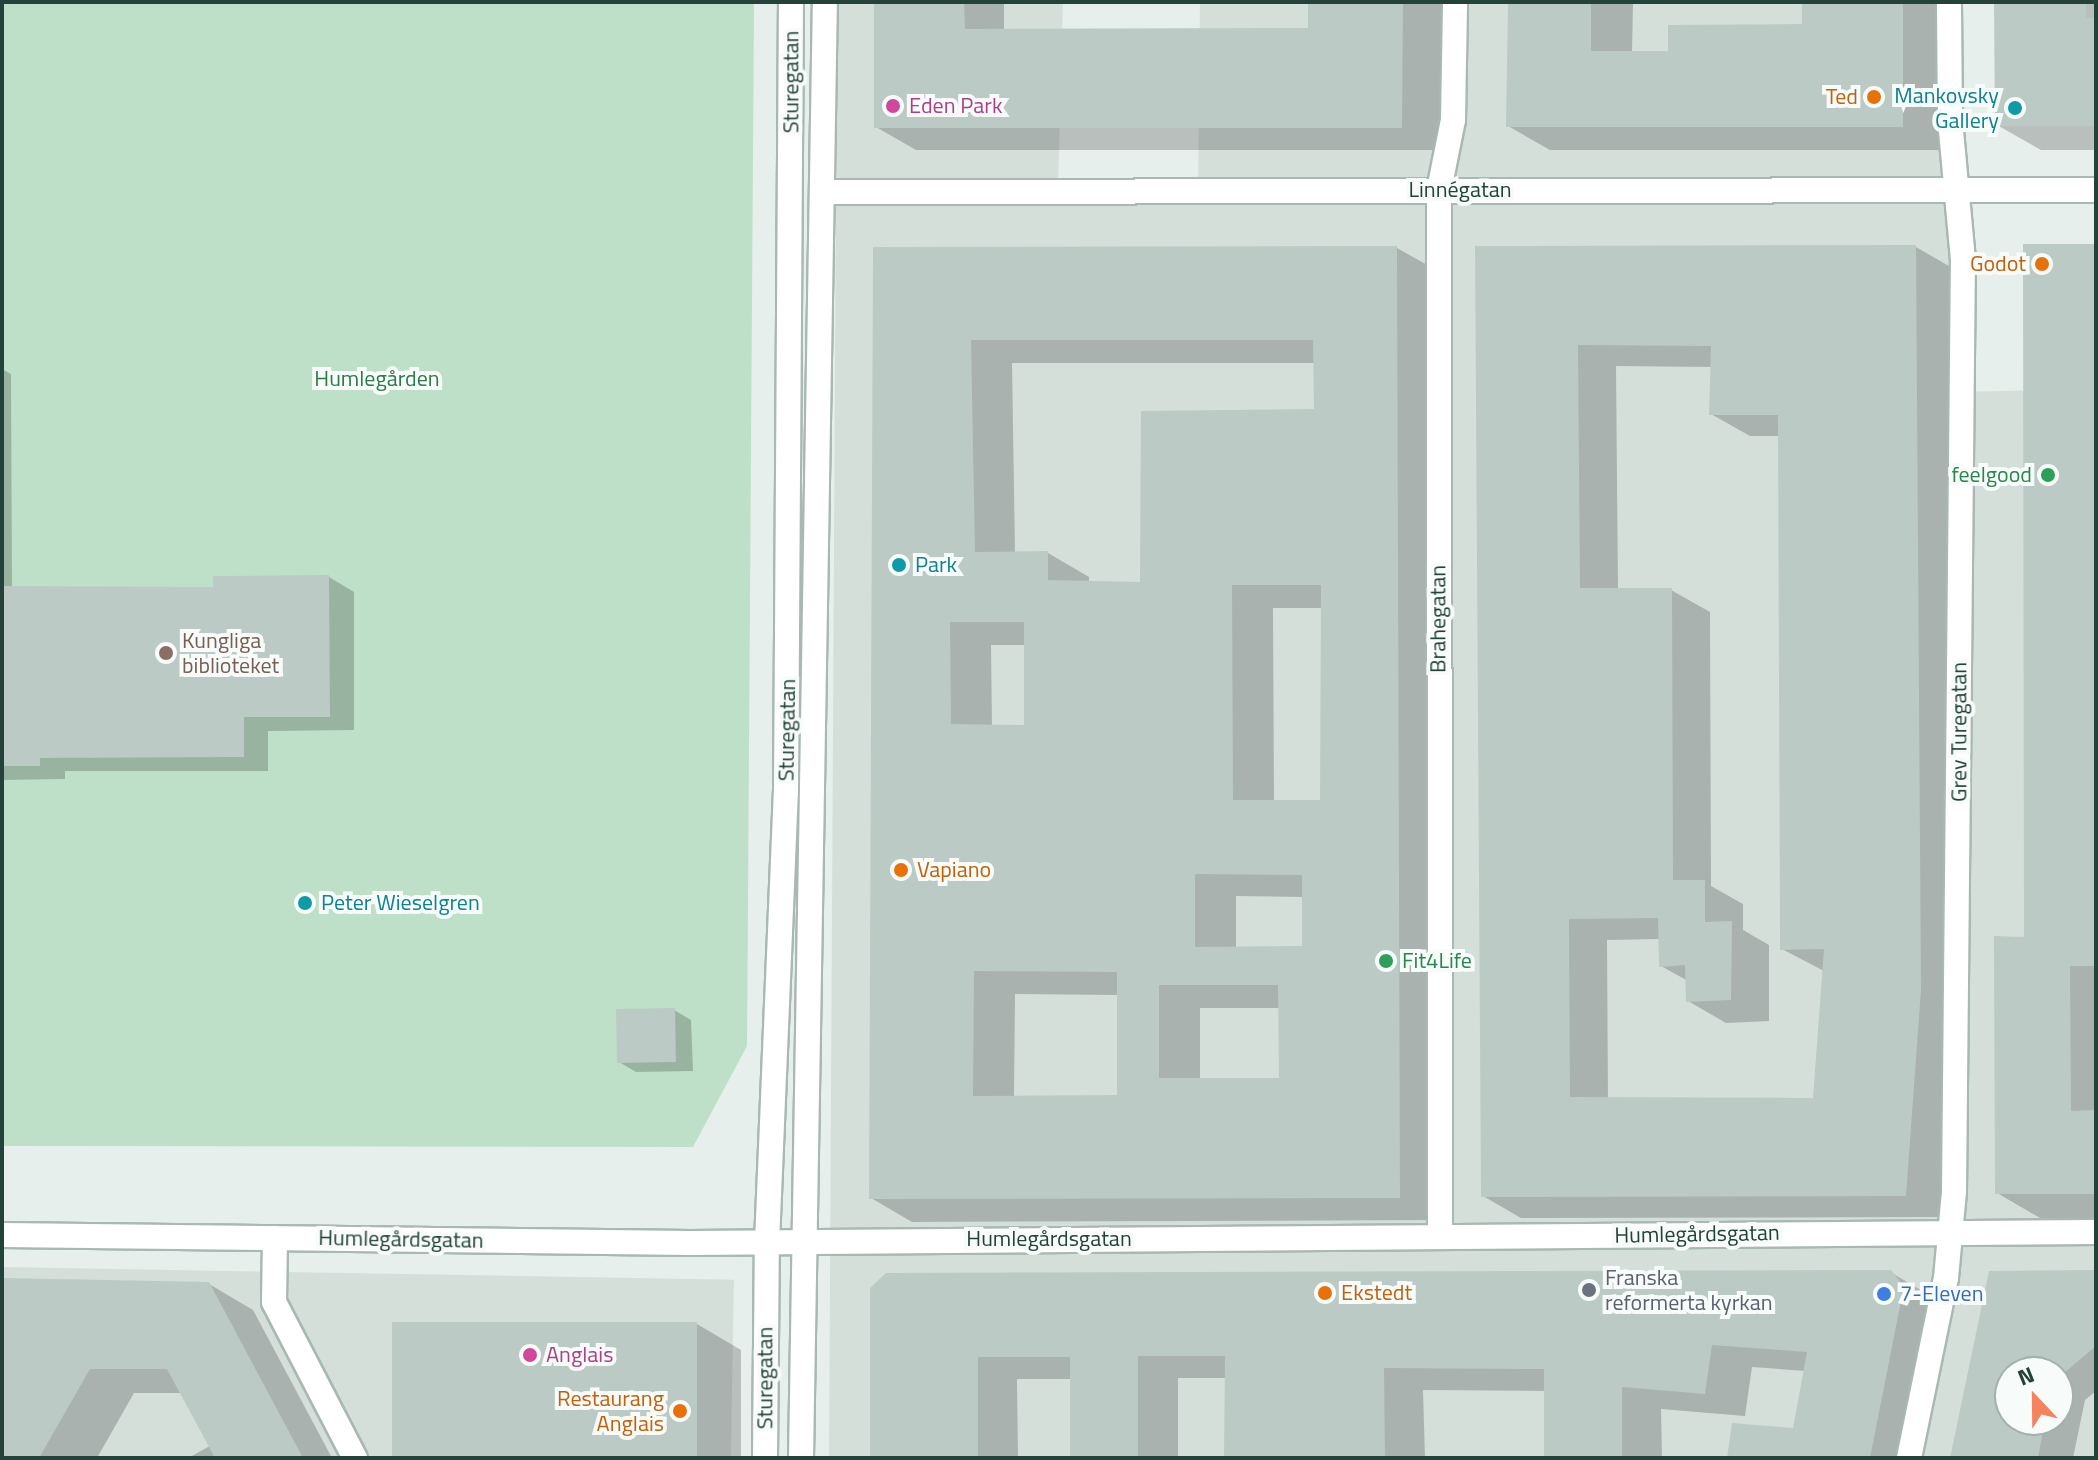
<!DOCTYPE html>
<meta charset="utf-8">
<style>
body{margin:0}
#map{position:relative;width:2098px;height:1460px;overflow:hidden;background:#e6efeb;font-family:"Titillium Web",sans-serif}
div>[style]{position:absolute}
.built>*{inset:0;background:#d4dfda;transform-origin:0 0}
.green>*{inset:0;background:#bfe0c8}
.shadow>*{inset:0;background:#0003}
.building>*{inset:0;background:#bbcac4;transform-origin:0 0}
.roads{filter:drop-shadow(2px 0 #a8b8b2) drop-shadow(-2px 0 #a8b8b2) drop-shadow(0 2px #a8b8b2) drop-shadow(0 -2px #a8b8b2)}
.minor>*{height:24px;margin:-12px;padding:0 12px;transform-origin:12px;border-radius:12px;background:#fff}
.dots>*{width:22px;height:22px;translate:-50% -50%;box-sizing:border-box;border:4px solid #f7fbf9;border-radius:50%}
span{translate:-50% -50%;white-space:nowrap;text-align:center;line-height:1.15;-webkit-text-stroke:8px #f7fbf9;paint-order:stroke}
.street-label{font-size:22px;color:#24423a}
.culture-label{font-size:22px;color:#0d838f}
.right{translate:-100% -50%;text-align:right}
.left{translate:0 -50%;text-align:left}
.food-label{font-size:22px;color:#c56008}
.hotel-label{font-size:22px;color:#b23c85}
.park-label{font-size:22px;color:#2d7a4b}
.leisure-label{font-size:22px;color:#27864d}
.education-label{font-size:22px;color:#785e54}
.worship-label{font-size:22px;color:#5b616d}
.shop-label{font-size:22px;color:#366cbe}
.frame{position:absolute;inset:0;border:4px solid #24423a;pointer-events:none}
.north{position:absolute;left:1994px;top:1356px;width:80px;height:80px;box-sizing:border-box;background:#f7fbf9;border:2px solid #a3b1ad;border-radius:50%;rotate:338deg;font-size:22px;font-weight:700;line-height:32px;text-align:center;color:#24423a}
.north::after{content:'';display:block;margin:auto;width:28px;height:36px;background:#f4845f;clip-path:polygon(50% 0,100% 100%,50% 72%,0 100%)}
</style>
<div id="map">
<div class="built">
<i style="clip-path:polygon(evenodd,837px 2px,1063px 2px,1058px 187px,1198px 187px,1200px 2px,1956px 2px,1958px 392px,2096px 389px,2096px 1458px,829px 1458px,837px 2px,2010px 1372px,2058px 1372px,2058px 1420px,2010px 1420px,2010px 1372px)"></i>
<i style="left:2px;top:1267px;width:732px;height:191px;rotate:1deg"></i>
</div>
<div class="green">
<i style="clip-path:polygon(2px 2px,754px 2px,747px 1046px,693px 1147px,2px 1146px)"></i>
</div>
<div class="shadow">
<i style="clip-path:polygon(876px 2px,1004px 2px,1004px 31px,1310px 30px,1310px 2px,1443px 2px,1442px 150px,916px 150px,876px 127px)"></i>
<i style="clip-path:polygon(1509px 2px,1633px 2px,1632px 53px,1670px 53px,1804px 26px,1804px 2px,1944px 2px,1944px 150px,1550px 150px,1508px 126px)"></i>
<i style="clip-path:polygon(1996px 2px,2096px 2px,2096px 150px,2041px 150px,1997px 125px)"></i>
<i style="clip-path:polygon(2096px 246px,2096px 1218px,2040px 1218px,1997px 1193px)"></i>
<i style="clip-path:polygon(evenodd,1916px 247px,1954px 269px,1944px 1217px,1521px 1218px,1483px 1196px,1477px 248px,1916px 247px,1616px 366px,1712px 367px,1711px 414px,1750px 436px,1780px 436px,1782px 949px,1824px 971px,1814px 1100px,1608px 1099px,1607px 940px,1661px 939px,1661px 966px,1688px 981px,1688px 1001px,1726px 1023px,1769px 1021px,1769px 945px,1743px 930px,1743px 904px,1711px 886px,1710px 612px,1671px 590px,1618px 590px,1616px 366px)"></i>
<i style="clip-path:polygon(evenodd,1397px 248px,1438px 271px,1441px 1220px,912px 1222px,871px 1198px,875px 249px,1397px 248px,1012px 363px,1316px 363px,1316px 411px,1142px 584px,1089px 583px,1089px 577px,1048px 553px,1015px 553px,1012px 363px,1397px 248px,1273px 608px,1323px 608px,1322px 802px,1274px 802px,1273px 608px,1397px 248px,991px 645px,1026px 645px,1026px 727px,992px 727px,991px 645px,1397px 248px,1236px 896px,1304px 897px,1304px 948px,1236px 949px,1236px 896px,1397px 248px,1015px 994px,1119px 995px,1119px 1097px,1014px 1097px,1015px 994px,1397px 248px,1200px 1008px,1280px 1008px,1281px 1080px,1200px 1080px,1200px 1008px)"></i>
<i style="clip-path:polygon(2px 369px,11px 374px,12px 588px,215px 589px,329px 577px,354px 592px,354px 730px,268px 731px,268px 771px,65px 771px,65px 779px,2px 780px)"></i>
<i style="clip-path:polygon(674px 1010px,691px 1020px,693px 1071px,636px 1072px,619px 1062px)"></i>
<i style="clip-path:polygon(1890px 1272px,1931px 1296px,1915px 1458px,1729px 1458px,1795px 1430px,1806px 1371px,1752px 1367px,1745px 1416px,1661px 1409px,1662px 1458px,1546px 1458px,1546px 1391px,1423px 1390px,1425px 1458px,1226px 1458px,1227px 1378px,1178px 1378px,1178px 1458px,1072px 1458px,1072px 1379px,1017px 1379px,1018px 1458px,871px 1458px,872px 1289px)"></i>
<i style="clip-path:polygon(evenodd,1990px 1273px,2096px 1273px,2096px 1391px,2085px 1400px,2073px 1458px,1952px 1458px,1990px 1273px,2010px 1372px,2058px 1372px,2058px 1420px,2010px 1420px,2010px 1372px)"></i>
<i style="clip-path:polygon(2px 1281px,209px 1284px,253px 1310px,332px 1458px,188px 1458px,210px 1446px,182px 1393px,134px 1393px,97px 1458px,2px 1458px)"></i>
<i style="clip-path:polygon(697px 1324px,741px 1350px,741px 1458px,393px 1458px)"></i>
</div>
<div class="building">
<i style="clip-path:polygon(874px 2px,964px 2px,965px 29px,1308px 28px,1308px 2px,1403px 2px,1402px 128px,874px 128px)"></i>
<i style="clip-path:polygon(1508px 2px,1591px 2px,1591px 51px,1668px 51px,1668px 25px,1802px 24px,1802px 2px,1903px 2px,1903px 127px,1506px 127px)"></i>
<i style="clip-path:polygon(1994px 2px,2086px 2px,2086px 18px,2096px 18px,2096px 126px,1995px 126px)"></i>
<i style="clip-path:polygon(2023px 244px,2096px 244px,2096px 966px,2070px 966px,2071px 1111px,2096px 1110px,2096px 1194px,1995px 1194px,1994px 936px,2024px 937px)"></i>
<i style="clip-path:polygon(evenodd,1916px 245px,1921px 990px,1906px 1196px,1481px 1197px,1475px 246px,1916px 245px,1578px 345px,1711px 346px,1709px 415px,1778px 415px,1780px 950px,1824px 949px,1813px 1098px,1570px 1097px,1569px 919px,1658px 918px,1659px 967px,1685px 965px,1686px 1002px,1731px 1000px,1732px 921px,1705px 922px,1705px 880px,1673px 880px,1672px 588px,1580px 588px,1578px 345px)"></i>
<i style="clip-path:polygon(evenodd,1397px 246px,1400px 1198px,869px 1199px,873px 247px,1397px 246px,971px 340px,1313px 340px,1314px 409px,1141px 411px,1140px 582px,1048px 580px,1048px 551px,975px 552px,971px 340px,1397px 246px,1232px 585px,1321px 585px,1320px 800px,1233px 800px,1232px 585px,1397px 246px,950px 622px,1024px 622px,1024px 725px,951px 724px,950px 622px,1397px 246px,1195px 874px,1302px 875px,1302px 946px,1195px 947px,1195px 874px,1397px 246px,974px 971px,1117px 972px,1117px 1095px,973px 1096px,974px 971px,1397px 246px,1159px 985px,1278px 985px,1279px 1078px,1159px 1078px,1159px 985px)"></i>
<i style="clip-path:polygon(329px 575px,330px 717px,244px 717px,244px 757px,40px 758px,40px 766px,2px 766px,2px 586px,213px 587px,213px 576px)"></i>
<i style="left:675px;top:1008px;width:54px;height:59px;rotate:89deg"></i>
<i style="clip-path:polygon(1891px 1270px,1904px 1286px,1870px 1458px,1727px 1458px,1732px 1423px,1793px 1428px,1807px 1352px,1712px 1345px,1705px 1394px,1622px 1387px,1622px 1458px,1544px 1458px,1544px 1369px,1384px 1368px,1385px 1458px,1224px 1458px,1225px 1356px,1138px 1356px,1138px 1458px,1070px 1458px,1070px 1357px,978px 1357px,978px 1458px,870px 1458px,870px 1288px,886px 1273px)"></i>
<i style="clip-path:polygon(2096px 1270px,2096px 1346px,2058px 1378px,2058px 1372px,2010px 1372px,2010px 1420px,2045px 1420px,2038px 1458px,1950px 1458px,1989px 1271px)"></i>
<i style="clip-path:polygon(2px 1278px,209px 1282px,303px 1458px,215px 1458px,167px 1369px,90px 1369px,39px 1458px,2px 1458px)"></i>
<i style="left:392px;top:1322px;width:305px;height:136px"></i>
</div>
<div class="roads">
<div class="minor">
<i style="left:823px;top:192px;width:1273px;rotate:-0.09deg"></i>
<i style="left:2px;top:1235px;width:688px;rotate:0.67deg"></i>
<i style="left:690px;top:1243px;width:1406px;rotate:-0.45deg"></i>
<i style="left:1440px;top:1236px;width:1046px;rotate:-90.05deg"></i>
<i style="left:1439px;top:190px;width:71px;rotate:-78.7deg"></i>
<i style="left:1453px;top:120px;width:118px;rotate:-89deg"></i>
<i style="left:275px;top:1238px;width:64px;rotate:90.9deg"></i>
<i style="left:274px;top:1302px;width:176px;rotate:62.6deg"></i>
<i style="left:765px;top:1458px;width:216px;rotate:-89.5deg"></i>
<i style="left:767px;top:1242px;width:450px;rotate:-87.6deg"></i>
<i style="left:786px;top:792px;width:790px;rotate:-89.64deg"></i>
<i style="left:801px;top:1458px;width:1456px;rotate:-89.06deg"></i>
<i style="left:1909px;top:1458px;width:184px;rotate:-78.4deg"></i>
<i style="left:1946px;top:1278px;width:87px;rotate:-84.7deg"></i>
<i style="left:1954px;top:1191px;width:931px;rotate:-89.45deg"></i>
<i style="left:1963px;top:260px;width:140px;rotate:-95.3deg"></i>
<i style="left:1950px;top:121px;width:119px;rotate:-90.5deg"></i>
</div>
</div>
<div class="dots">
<i style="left:1874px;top:97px;background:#e8710a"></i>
<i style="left:893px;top:106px;background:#d1479c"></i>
<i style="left:2015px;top:108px;background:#0f9aa8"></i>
<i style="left:2042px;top:264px;background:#e8710a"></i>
<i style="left:2048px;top:475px;background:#2e9e5b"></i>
<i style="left:899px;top:565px;background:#0f9aa8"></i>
<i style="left:166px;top:653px;background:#8d6e63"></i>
<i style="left:901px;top:870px;background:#e8710a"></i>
<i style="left:305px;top:903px;background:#0f9aa8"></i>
<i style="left:1386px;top:961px;background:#2e9e5b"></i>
<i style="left:1589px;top:1290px;background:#6b7280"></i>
<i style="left:1325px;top:1293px;background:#e8710a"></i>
<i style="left:1884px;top:1294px;background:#3f7fe0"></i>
<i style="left:530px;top:1355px;background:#d1479c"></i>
<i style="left:680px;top:1411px;background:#e8710a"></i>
</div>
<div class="street-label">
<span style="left:791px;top:82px;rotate:-90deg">Sturegatan</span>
<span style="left:1460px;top:190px">Linnégatan</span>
<span style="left:1438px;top:619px;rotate:-90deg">Brahegatan</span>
<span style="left:787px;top:730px;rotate:-89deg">Sturegatan</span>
<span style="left:1959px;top:732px;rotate:-90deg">Grev Turegatan</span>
<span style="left:1697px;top:1234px;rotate:-1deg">Humlegårdsgatan</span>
<span style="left:401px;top:1239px;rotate:1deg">Humlegårdsgatan</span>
<span style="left:1049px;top:1239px">Humlegårdsgatan</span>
<span style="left:765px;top:1378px;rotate:-90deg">Sturegatan</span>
</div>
<div class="culture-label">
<span class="right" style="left:1999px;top:108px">Mankovsky<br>Gallery</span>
<span class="left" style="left:915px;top:565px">Park</span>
<span class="left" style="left:321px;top:903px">Peter Wieselgren</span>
</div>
<div class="food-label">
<span class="right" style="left:1858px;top:97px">Ted</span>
<span class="right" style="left:2026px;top:264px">Godot</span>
<span class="left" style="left:917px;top:870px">Vapiano</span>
<span class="left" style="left:1341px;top:1293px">Ekstedt</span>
<span class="right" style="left:664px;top:1411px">Restaurang<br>Anglais</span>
</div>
<div class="hotel-label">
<span class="left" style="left:909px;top:106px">Eden Park</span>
<span class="left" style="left:546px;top:1355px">Anglais</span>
</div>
<div class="park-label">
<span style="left:377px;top:379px">Humlegården</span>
</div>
<div class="leisure-label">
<span class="right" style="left:2032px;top:475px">feelgood</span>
<span class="left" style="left:1402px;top:961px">Fit4Life</span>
</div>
<div class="education-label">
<span class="left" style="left:182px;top:653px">Kungliga<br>biblioteket</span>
</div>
<div class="worship-label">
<span class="left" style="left:1605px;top:1290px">Franska<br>reformerta kyrkan</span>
</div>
<div class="shop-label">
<span class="left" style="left:1900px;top:1294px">7-Eleven</span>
</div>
<div class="frame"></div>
<div class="north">N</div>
</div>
